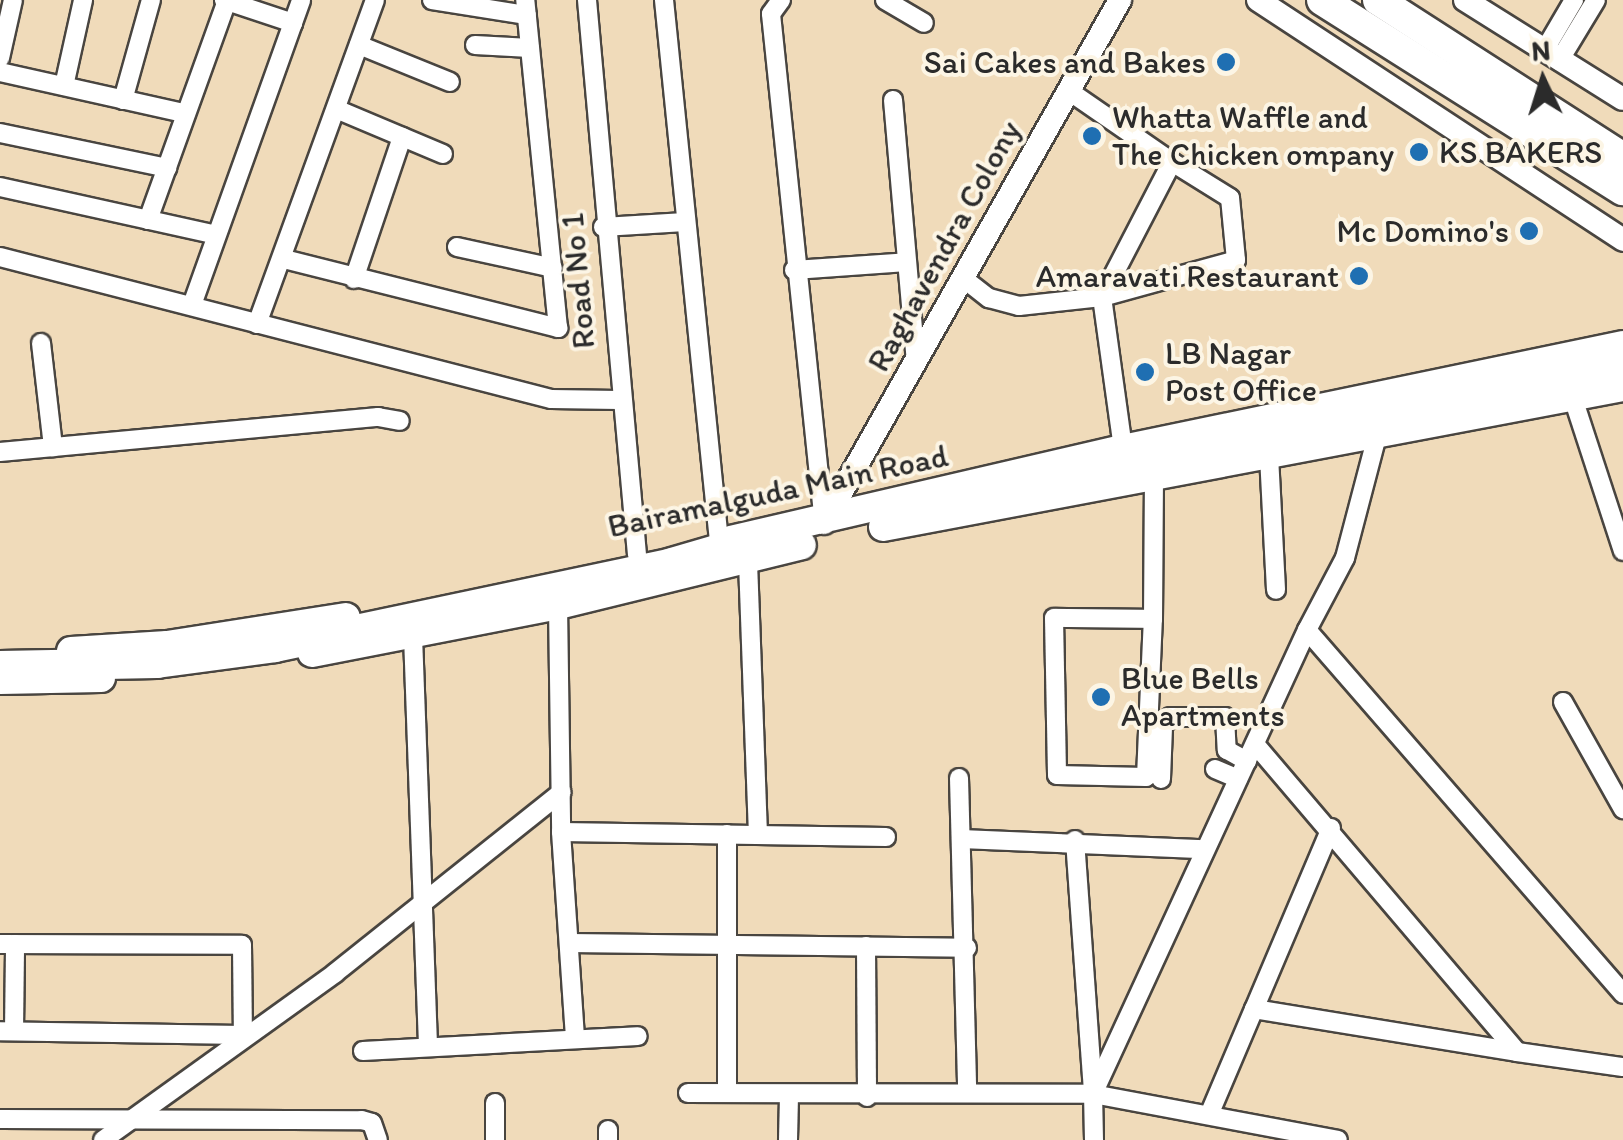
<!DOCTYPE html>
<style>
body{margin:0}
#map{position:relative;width:1623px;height:1140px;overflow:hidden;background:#f0dbba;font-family:Itim,sans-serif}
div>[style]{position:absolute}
.roads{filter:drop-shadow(2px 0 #494540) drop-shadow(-2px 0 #494540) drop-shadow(0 2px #494540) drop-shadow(0 -2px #494540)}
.minor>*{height:18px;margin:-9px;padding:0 9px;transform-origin:9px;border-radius:9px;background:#fff}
.tertiary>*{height:22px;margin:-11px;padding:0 11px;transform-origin:11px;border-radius:11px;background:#fff}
.secondary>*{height:28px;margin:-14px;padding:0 14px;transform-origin:14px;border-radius:14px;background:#fff}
.trunk>*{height:30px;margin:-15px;padding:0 15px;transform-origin:15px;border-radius:15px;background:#fff}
.dots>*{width:28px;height:28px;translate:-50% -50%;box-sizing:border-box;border:5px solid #fcf5e5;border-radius:50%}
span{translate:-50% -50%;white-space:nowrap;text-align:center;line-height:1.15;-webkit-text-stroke:8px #fcf5e5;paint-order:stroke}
.poi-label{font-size:32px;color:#2b2b2b}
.right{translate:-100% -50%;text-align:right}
.left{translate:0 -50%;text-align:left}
.street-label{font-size:32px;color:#2b2b2b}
.north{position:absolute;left:1493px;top:30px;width:100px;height:100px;-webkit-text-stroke:8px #fcf5e5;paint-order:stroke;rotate:356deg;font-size:28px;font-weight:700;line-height:40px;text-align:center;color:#2b2b2b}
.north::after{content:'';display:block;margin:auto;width:35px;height:45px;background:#2b2b2b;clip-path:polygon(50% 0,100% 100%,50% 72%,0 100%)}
</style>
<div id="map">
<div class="roads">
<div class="minor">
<i style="left:224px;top:0;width:73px;rotate:18.4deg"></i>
<i style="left:432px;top:0;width:96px;rotate:9deg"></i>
<i style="left:587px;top:0;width:557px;rotate:84.85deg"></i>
<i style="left:664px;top:0;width:544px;rotate:84.2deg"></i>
<i style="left:781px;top:0;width:17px;rotate:126deg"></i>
<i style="left:771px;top:14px;width:512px;rotate:84.06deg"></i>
<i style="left:885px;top:0;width:45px;rotate:30.5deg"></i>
<i style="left:359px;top:45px;width:98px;rotate:22.1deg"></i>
<i style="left:475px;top:45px;width:55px;rotate:3.1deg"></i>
<i style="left:1544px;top:51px;width:59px;rotate:-59.5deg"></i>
<i style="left:0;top:58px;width:59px;rotate:-77.4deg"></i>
<i style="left:1559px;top:61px;width:71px;rotate:-58.8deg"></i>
<i style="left:0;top:72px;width:188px;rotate:12.6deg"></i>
<i style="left:64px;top:86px;width:88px;rotate:-77.5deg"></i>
<i style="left:1069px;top:91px;width:125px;rotate:34.6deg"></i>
<i style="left:1172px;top:162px;width:152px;rotate:117.4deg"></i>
<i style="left:1102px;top:297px;width:153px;rotate:82.1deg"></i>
<i style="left:123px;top:100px;width:104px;rotate:-74.4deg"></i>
<i style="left:893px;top:100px;width:262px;rotate:85deg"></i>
<i style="left:336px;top:109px;width:116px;rotate:22.8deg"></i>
<i style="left:0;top:133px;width:171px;rotate:11.8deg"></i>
<i style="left:0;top:187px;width:221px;rotate:12.5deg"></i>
<i style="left:148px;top:220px;width:234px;rotate:-70.2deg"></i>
<i style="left:603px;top:227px;width:82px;rotate:-3.5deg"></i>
<i style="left:457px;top:247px;width:98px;rotate:12.3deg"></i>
<i style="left:0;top:257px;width:569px;rotate:14.45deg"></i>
<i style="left:551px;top:399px;width:68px;rotate:0.8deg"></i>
<i style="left:284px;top:259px;width:283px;rotate:14.1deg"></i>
<i style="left:558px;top:328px;width:330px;rotate:-95.7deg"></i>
<i style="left:794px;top:270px;width:113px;rotate:-4deg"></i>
<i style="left:963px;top:278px;width:33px;rotate:38deg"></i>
<i style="left:989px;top:298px;width:31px;rotate:15deg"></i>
<i style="left:1019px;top:306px;width:83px;rotate:-6.2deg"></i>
<i style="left:1102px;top:297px;width:139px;rotate:-15.4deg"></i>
<i style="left:1236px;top:260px;width:62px;rotate:-95.5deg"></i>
<i style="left:1230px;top:198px;width:68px;rotate:-148.2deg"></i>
<i style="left:354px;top:279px;width:150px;rotate:-71.3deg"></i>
<i style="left:192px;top:305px;width:324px;rotate:-70.3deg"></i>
<i style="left:257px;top:324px;width:345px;rotate:-70deg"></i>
<i style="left:41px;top:343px;width:105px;rotate:83.4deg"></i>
<i style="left:1573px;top:398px;width:161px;rotate:71.9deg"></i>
<i style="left:1377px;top:436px;width:126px;rotate:104.7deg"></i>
<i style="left:1345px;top:558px;width:81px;rotate:117.8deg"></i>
<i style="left:1307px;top:630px;width:482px;rotate:49deg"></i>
<i style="left:0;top:452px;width:380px;rotate:-5.3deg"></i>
<i style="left:378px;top:417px;width:22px;rotate:10deg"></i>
<i style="left:1269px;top:456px;width:134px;rotate:87deg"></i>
<i style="left:748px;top:562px;width:273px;rotate:87.9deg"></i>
<i style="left:558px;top:605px;width:227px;rotate:89.2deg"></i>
<i style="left:561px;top:832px;width:205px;rotate:86.1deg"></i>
<i style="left:1153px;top:619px;width:99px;rotate:-179.4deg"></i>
<i style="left:1054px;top:618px;width:157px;rotate:88.9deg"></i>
<i style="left:1057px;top:775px;width:89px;rotate:1.3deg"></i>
<i style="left:1146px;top:777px;width:158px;rotate:-87.5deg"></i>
<i style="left:1153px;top:619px;width:143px;rotate:-89.6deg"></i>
<i style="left:413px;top:636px;width:408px;rotate:87.9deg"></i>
<i style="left:1563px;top:702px;width:123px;rotate:60.7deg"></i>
<i style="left:1255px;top:744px;width:404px;rotate:49.6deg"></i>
<i style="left:1517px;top:1052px;width:107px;rotate:8.1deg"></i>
<i style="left:1215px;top:769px;width:25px;rotate:23deg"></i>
<i style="left:959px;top:778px;width:315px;rotate:88.5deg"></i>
<i style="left:1161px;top:779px;width:53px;rotate:-87.8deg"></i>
<i style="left:1163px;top:726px;width:11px;rotate:-52deg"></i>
<i style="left:1170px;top:717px;width:55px"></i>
<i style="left:1225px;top:717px;width:33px;rotate:87deg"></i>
<i style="left:1227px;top:750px;width:23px;rotate:29deg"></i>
<i style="left:1331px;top:828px;width:197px;rotate:113deg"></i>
<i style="left:1254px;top:1009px;width:266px;rotate:9.3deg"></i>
<i style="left:561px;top:832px;width:325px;rotate:0.9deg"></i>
<i style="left:961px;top:839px;width:243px;rotate:2.4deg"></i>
<i style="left:1075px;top:840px;width:250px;rotate:85.9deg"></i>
<i style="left:569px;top:943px;width:398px;rotate:0.7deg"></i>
<i style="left:0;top:944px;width:242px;rotate:0.2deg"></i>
<i style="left:242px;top:945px;width:90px;rotate:89.4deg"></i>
<i style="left:243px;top:1035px;width:243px;rotate:-179.1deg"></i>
<i style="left:866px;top:946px;width:151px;rotate:89.6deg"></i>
<i style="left:14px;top:1031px;width:87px;rotate:-89.3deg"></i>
<i style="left:363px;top:1051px;width:275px;rotate:-3.1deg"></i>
<i style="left:727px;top:1092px;width:258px;rotate:-90deg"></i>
<i style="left:688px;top:1093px;width:405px;rotate:0.1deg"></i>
<i style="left:1093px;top:1094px;width:249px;rotate:10.6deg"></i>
<i style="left:495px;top:1103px;width:37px;rotate:90deg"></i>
<i style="left:1209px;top:1115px;width:115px;rotate:-67deg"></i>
<i style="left:0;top:1119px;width:362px;rotate:0.2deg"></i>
<i style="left:362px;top:1120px;width:10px;rotate:17deg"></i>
<i style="left:372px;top:1123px;width:18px;rotate:71deg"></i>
<i style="left:608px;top:1130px;width:10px;rotate:90deg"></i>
<i style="left:103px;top:1140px;width:286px;rotate:-35.7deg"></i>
<i style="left:335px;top:973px;width:290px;rotate:-38.6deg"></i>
<i style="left:788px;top:1140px;width:45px;rotate:-88.7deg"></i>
<i style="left:1094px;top:1140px;width:46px;rotate:-91.2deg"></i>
<i style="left:1093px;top:1094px;width:511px;rotate:-65.24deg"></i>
</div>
<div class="tertiary">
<i style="left:1258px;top:0;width:437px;rotate:33.3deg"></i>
<i style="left:1465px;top:0;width:186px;rotate:32.1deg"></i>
<i style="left:824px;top:523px;width:601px;rotate:-60.49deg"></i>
</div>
<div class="secondary">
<i style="left:883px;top:527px;width:753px;rotate:-10.71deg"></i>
<i style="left:731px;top:540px;width:402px;rotate:-13.1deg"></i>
<i style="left:1123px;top:449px;width:511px;rotate:-11.75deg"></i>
<i style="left:71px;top:651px;width:96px;rotate:-3.6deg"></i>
<i style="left:167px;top:645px;width:181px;rotate:-8.9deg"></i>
<i style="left:312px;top:653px;width:251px;rotate:-11deg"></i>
<i style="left:558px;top:605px;width:251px;rotate:-13.8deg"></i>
<i style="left:0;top:680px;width:101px;rotate:-1.1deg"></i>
</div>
<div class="trunk">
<i style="left:1322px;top:0;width:356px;rotate:32.3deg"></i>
<i style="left:1378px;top:0;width:292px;rotate:32.8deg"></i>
<i style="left:1005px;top:479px;width:66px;rotate:-1.7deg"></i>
<i style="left:1071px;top:477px;width:563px;rotate:-11.27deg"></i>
<i style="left:0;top:666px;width:157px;rotate:-1.1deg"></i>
<i style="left:157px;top:663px;width:119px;rotate:-7.7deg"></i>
<i style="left:275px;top:647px;width:406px;rotate:-11.9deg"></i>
<i style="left:672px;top:563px;width:85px;rotate:-16.3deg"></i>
</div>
</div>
<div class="dots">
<i style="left:1226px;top:62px;background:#1f6fb2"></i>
<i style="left:1092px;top:136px;background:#1f6fb2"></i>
<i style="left:1419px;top:152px;background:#1f6fb2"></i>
<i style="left:1529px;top:231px;background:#1f6fb2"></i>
<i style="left:1359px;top:276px;background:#1f6fb2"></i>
<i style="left:1145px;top:372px;background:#1f6fb2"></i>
<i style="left:1101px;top:697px;background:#1f6fb2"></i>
</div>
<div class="poi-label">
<span class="right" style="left:1206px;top:62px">Sai Cakes and Bakes</span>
<span class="left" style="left:1112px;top:136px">Whatta Waffle and<br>The Chicken ompany</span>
<span class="left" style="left:1439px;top:152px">KS BAKERS</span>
<span class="right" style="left:1509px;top:231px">Mc Domino's</span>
<span class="right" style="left:1339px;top:276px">Amaravati Restaurant</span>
<span class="left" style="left:1165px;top:372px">LB Nagar<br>Post Office</span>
<span class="left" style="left:1121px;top:697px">Blue Bells<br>Apartments</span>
</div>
<div class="street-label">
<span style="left:944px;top:246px;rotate:-61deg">Raghavendra Colony</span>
<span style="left:578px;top:281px;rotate:-95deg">Road No 1</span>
<span style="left:778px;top:491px;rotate:-12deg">Bairamalguda Main Road</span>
</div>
<div class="north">N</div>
</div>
